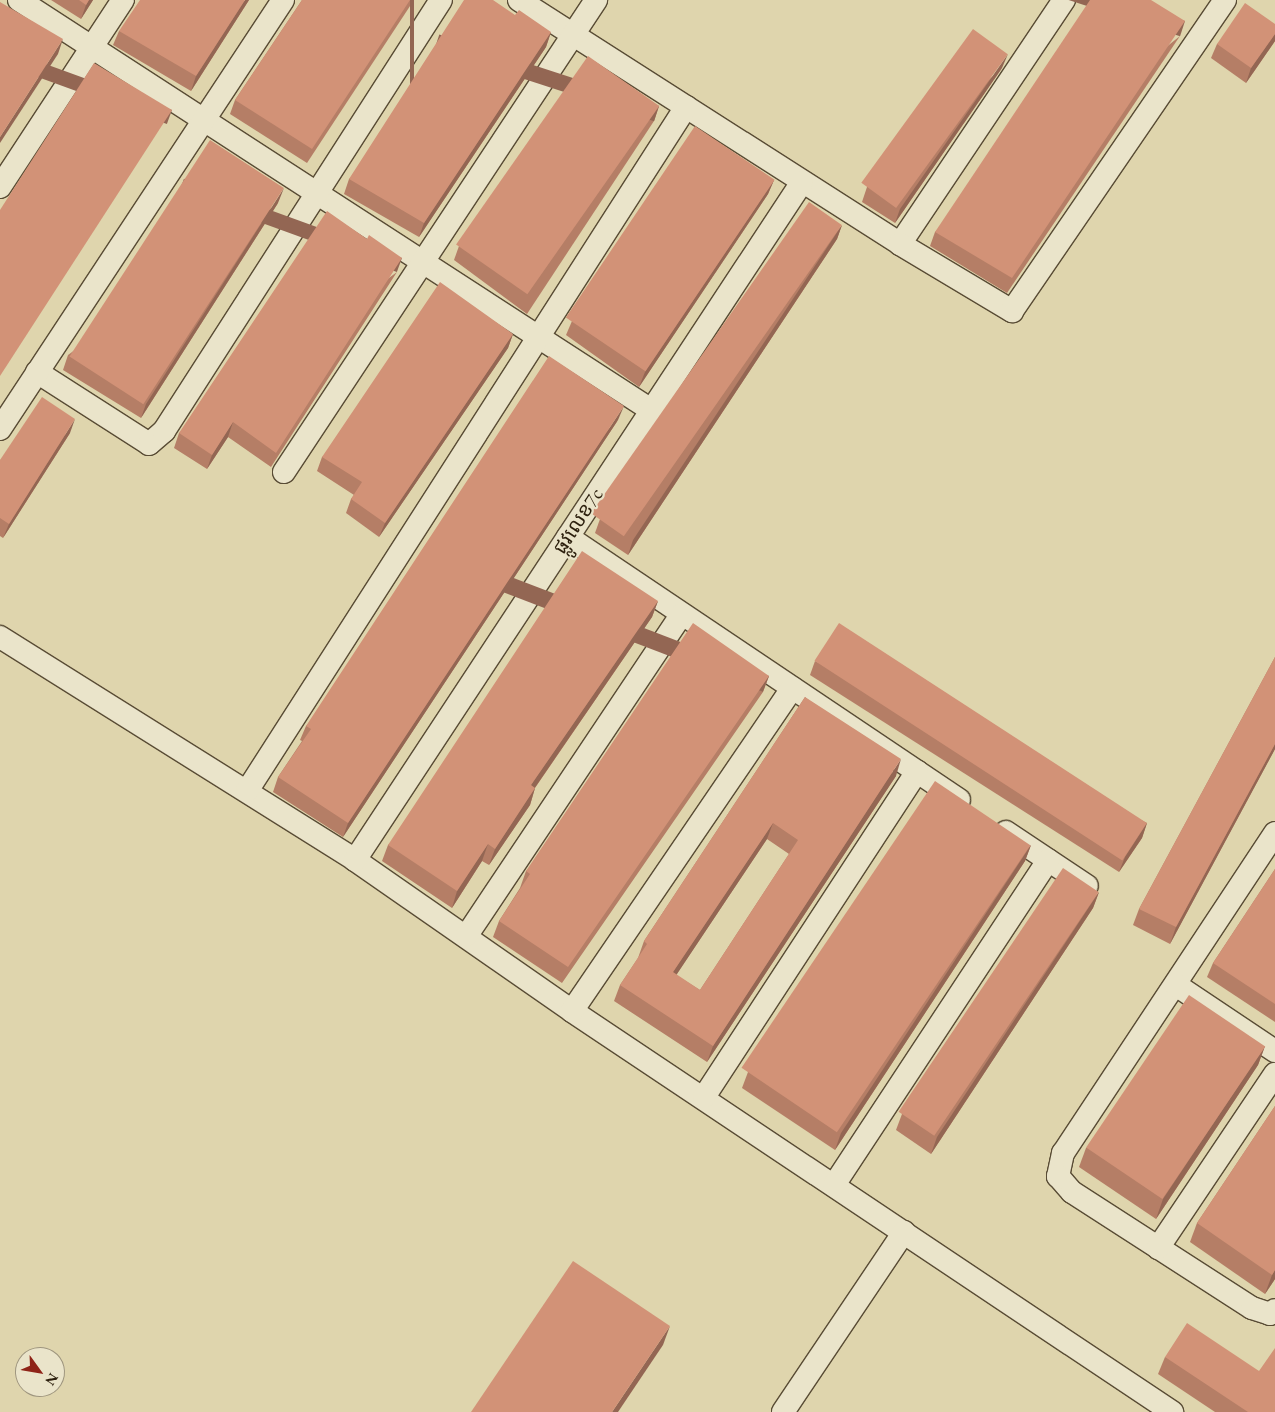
<!DOCTYPE html>
<meta charset="utf-8">
<style>
body{margin:0}
#map{position:relative;width:1275px;height:1412px;overflow:hidden;background:#dfd5ad;font-family:"EB Garamond","Noto Sans Khmer",serif}
div>[style]{position:absolute}
.roads{filter:drop-shadow(1px 0 #594c35) drop-shadow(-1px 0 #594c35) drop-shadow(0 1px #594c35) drop-shadow(0 -1px #594c35)}
.minor>*{height:22px;margin:-11px;padding:0 11px;transform-origin:11px;border-radius:11px;background:#eae4ca}
.wall>*{inset:0;background:#b57e66}
.shaded-wall>*{inset:0;background:#936653;transform-origin:0 0}
.building>*{inset:0;background:#d29277;transform-origin:0 0}
span{translate:-50% -50%;white-space:nowrap;text-align:center;line-height:1.15;-webkit-text-stroke:4.5px #eae4ca;paint-order:stroke}
.street-label{font-size:20px;color:#2c1f0d}
.north{position:absolute;left:15px;top:1347px;width:50px;height:50px;box-sizing:border-box;background:#eae4ca;border:1px solid #9e957e;border-radius:50%;rotate:122deg;font-size:14px;font-weight:700;line-height:20px;text-align:center;color:#2c1f0d}
.north::after{content:'';display:block;margin:auto;width:18px;height:22px;background:#8f2418;clip-path:polygon(50% 0,100% 100%,50% 72%,0 100%)}
</style>
<div id="map">
<div class="roads">
<div class="minor">
<i style="left:19px;top:0;width:753px;rotate:32.97deg"></i>
<i style="left:519px;top:0;width:452px;rotate:32.6deg"></i>
<i style="left:900px;top:244px;width:294px;rotate:-56.1deg"></i>
<i style="left:0;top:187px;width:224px;rotate:-56.7deg"></i>
<i style="left:900px;top:244px;width:131px;rotate:30.9deg"></i>
<i style="left:1012px;top:311px;width:377px;rotate:-55.6deg"></i>
<i style="left:37px;top:372px;width:133px;rotate:32.7deg"></i>
<i style="left:149px;top:444px;width:20px;rotate:-41deg"></i>
<i style="left:164px;top:431px;width:512px;rotate:-57.27deg"></i>
<i style="left:0;top:429px;width:514px;rotate:-56.59deg"></i>
<i style="left:284px;top:472px;width:566px;rotate:-56.53deg"></i>
<i style="left:568px;top:537px;width:471px;rotate:33.9deg"></i>
<i style="left:0;top:637px;width:419px;rotate:32.1deg"></i>
<i style="left:355px;top:860px;width:264px;rotate:34.8deg"></i>
<i style="left:572px;top:1011px;width:722px;rotate:33.76deg"></i>
<i style="left:247px;top:791px;width:813px;rotate:-57.31deg"></i>
<i style="left:1006px;top:832px;width:97px;rotate:33.7deg"></i>
<i style="left:1275px;top:833px;width:384px;rotate:123.5deg"></i>
<i style="left:1063px;top:1153px;width:24px;rotate:102deg"></i>
<i style="left:1058px;top:1176px;width:21px;rotate:49deg"></i>
<i style="left:1072px;top:1192px;width:214px;rotate:32.8deg"></i>
<i style="left:1252px;top:1308px;width:19px;rotate:18deg"></i>
<i style="left:1270px;top:1314px;width:6px;rotate:-39deg"></i>
<i style="left:355px;top:860px;width:812px;rotate:-56.6deg"></i>
<i style="left:467px;top:935px;width:386px;rotate:-56.2deg"></i>
<i style="left:1176px;top:985px;width:119px;rotate:33.7deg"></i>
<i style="left:572px;top:1011px;width:391px;rotate:-55.7deg"></i>
<i style="left:704px;top:1097px;width:389px;rotate:-56.8deg"></i>
<i style="left:834px;top:1185px;width:389px;rotate:-56.6deg"></i>
<i style="left:1158px;top:1248px;width:210px;rotate:-56.1deg"></i>
<i style="left:783px;top:1412px;width:217px;rotate:-56.1deg"></i>
</div>
</div>
<div class="wall">
<i style="clip-path:polygon(51px 0,93px 0,81px 19px)"></i>
<i style="clip-path:polygon(249px 0,191px 91px,113px 45px,119px 31px)"></i>
<i style="clip-path:polygon(302px 0,414px 0,307px 163px,230px 114px,235px 100px)"></i>
<i style="clip-path:polygon(1275px 24px,1275px 41px,1246px 83px,1211px 58px,1217px 44px)"></i>
<i style="clip-path:polygon(551px 32px,546px 47px,419px 237px,344px 194px,349px 179px)"></i>
<i style="clip-path:polygon(1180px 36px,1007px 293px,930px 246px,935px 232px)"></i>
<i style="clip-path:polygon(1002px 68px,895px 223px,862px 202px,867px 187px)"></i>
<i style="clip-path:polygon(659px 106px,654px 121px,527px 314px,454px 260px,459px 246px)"></i>
<i style="clip-path:polygon(774px 180px,768px 194px,639px 387px,566px 335px,572px 321px)"></i>
<i style="clip-path:polygon(278px 203px,141px 418px,63px 370px,68px 355px)"></i>
<i style="clip-path:polygon(842px 225px,837px 239px,628px 555px,595px 533px,600px 519px)"></i>
<i style="clip-path:polygon(397px 272px,271px 467px,228px 437px,207px 469px,174px 448px,179px 433px)"></i>
<i style="clip-path:polygon(513px 334px,508px 348px,379px 537px,346px 513px,351px 499px,354px 495px,317px 471px,322px 457px)"></i>
<i style="clip-path:polygon(618px 420px,343px 837px,273px 792px,278px 777px,302px 741px,300px 740px,306px 726px)"></i>
<i style="clip-path:polygon(70px 433px,3px 538px,0 536px,0 460px)"></i>
<i style="clip-path:polygon(658px 601px,652px 617px,535px 788px,530px 805px,489px 865px,482px 861px,452px 908px,382px 861px,388px 845px)"></i>
<i style="clip-path:polygon(1275px 657px,1275px 749px,1170px 944px,1133px 925px,1139px 909px)"></i>
<i style="clip-path:polygon(815px 661px,1147px 823px,1142px 838px,1119px 872px,810px 675px)"></i>
<i style="clip-path:polygon(769px 676px,763px 692px,562px 983px,493px 937px,499px 921px,520px 888px,526px 871px)"></i>
<i style="clip-path:polygon(evenodd,805px 697px,896px 776px,707px 1062px,614px 1001px,620px 985px,638px 958px,644px 941px,805px 697px,767px 839px,789px 854px,700px 990px,676px 975px,767px 839px)"></i>
<i style="clip-path:polygon(1031px 845px,1025px 861px,835px 1150px,742px 1088px,748px 1072px)"></i>
<i style="clip-path:polygon(1275px 869px,1275px 1022px,1207px 977px,1213px 963px)"></i>
<i style="clip-path:polygon(1099px 892px,1093px 908px,931px 1154px,896px 1130px,902px 1114px)"></i>
<i style="clip-path:polygon(1265px 1046px,1258px 1065px,1156px 1219px,1079px 1167px,1086px 1148px)"></i>
<i style="clip-path:polygon(1275px 1106px,1275px 1279px,1265px 1294px,1190px 1242px,1197px 1223px)"></i>
<i style="clip-path:polygon(1165px 1357px,1259px 1371px,1275px 1412px,1215px 1412px,1158px 1374px)"></i>
</div>
<div class="shaded-wall">
<i style="clip-path:polygon(89px 0,93px 0,81px 19px,86px 5px)"></i>
<i style="clip-path:polygon(245px 0,249px 0,191px 91px,196px 76px)"></i>
<i style="left:410px;top:0;width:4px;height:178px"></i>
<i style="left:1185px;top:21px;width:16px;height:310px;rotate:108deg"></i>
<i style="clip-path:polygon(551px 32px,546px 47px,419px 237px,424px 223px)"></i>
<i style="clip-path:polygon(1275px 34px,1275px 41px,1246px 83px,1251px 68px)"></i>
<i style="clip-path:polygon(63px 39px,58px 54px,0 143px,0 137px)"></i>
<i style="clip-path:polygon(1008px 54px,1002px 68px,895px 223px,900px 209px)"></i>
<i style="left:659px;top:106px;width:16px;height:231px;rotate:108deg"></i>
<i style="left:172px;top:110px;width:15px;height:317px;rotate:110deg"></i>
<i style="clip-path:polygon(774px 180px,768px 194px,639px 387px,645px 372px)"></i>
<i style="clip-path:polygon(284px 188px,278px 203px,141px 418px,146px 404px)"></i>
<i style="clip-path:polygon(842px 225px,837px 239px,628px 555px,633px 540px)"></i>
<i style="left:402px;top:258px;width:15px;height:232px;rotate:110deg"></i>
<i style="clip-path:polygon(513px 334px,508px 348px,379px 537px,385px 523px)"></i>
<i style="clip-path:polygon(624px 406px,618px 420px,343px 837px,348px 823px)"></i>
<i style="clip-path:polygon(75px 419px,70px 433px,3px 538px,9px 524px)"></i>
<i style="clip-path:polygon(233px 422px,228px 437px,207px 469px,212px 455px)"></i>
<i style="clip-path:polygon(658px 601px,652px 617px,525px 802px,531px 785px)"></i>
<i style="left:769px;top:676px;width:17px;height:354px;rotate:111deg"></i>
<i style="clip-path:polygon(1275px 744px,1275px 749px,1170px 944px,1176px 927px)"></i>
<i style="clip-path:polygon(901px 759px,896px 776px,707px 1062px,713px 1046px)"></i>
<i style="clip-path:polygon(535px 788px,530px 805px,489px 865px,495px 849px)"></i>
<i style="clip-path:polygon(773px 823px,767px 839px,667px 989px,673px 972px)"></i>
<i style="clip-path:polygon(1147px 823px,1142px 838px,1119px 872px,1125px 857px)"></i>
<i style="clip-path:polygon(488px 844px,482px 861px,452px 908px,457px 891px)"></i>
<i style="clip-path:polygon(1031px 845px,1025px 861px,835px 1150px,841px 1133px)"></i>
<i style="clip-path:polygon(1099px 892px,1093px 908px,931px 1154px,937px 1137px)"></i>
<i style="clip-path:polygon(1265px 1046px,1258px 1065px,1156px 1219px,1163px 1199px)"></i>
<i style="clip-path:polygon(1275px 1270px,1275px 1279px,1265px 1294px,1272px 1275px)"></i>
<i style="clip-path:polygon(670px 1326px,663px 1345px,618px 1412px,612px 1412px)"></i>
</div>
<div class="building">
<i style="clip-path:polygon(79px 0,89px 0,86px 5px)"></i>
<i style="clip-path:polygon(140px 0,245px 0,196px 76px,119px 31px)"></i>
<i style="clip-path:polygon(302px 0,410px 0,312px 149px,235px 100px)"></i>
<i style="clip-path:polygon(464px 0,493px 0,515px 15px,519px 10px,551px 32px,424px 223px,349px 179px)"></i>
<i style="clip-path:polygon(1090px 0,1151px 0,1185px 21px,1012px 278px,935px 232px)"></i>
<i style="clip-path:polygon(0 2px,63px 39px,0 137px)"></i>
<i style="clip-path:polygon(1245px 3px,1275px 24px,1275px 34px,1251px 68px,1217px 44px)"></i>
<i style="left:973px;top:29px;width:43px;height:190px;rotate:36deg"></i>
<i style="left:588px;top:56px;width:87px;height:230px;rotate:35deg"></i>
<i style="clip-path:polygon(94px 63px,172px 110px,0 376px,0 210px)"></i>
<i style="left:695px;top:126px;width:96px;height:231px;rotate:34deg"></i>
<i style="left:210px;top:140px;width:88px;height:258px;rotate:33deg"></i>
<i style="left:809px;top:202px;width:40px;height:380px;rotate:35deg"></i>
<i style="clip-path:polygon(327px 211px,367px 239px,369px 235px,402px 258px,276px 453px,233px 422px,212px 455px,179px 433px)"></i>
<i style="clip-path:polygon(440px 282px,513px 334px,385px 523px,351px 499px,362px 482px,322px 457px)"></i>
<i style="clip-path:polygon(549px 356px,624px 406px,348px 823px,278px 777px,311px 729px,306px 726px)"></i>
<i style="clip-path:polygon(42px 397px,75px 419px,9px 524px,0 518px,0 460px)"></i>
<i style="clip-path:polygon(582px 551px,658px 601px,531px 785px,535px 788px,495px 849px,488px 844px,457px 891px,388px 845px)"></i>
<i style="clip-path:polygon(693px 623px,769px 676px,568px 967px,499px 921px,530px 874px,526px 871px)"></i>
<i style="left:839px;top:623px;width:367px;height:45px;rotate:33deg"></i>
<i style="clip-path:polygon(1275px 657px,1275px 744px,1176px 927px,1139px 909px)"></i>
<i style="clip-path:polygon(evenodd,805px 697px,901px 759px,713px 1046px,620px 985px,647px 944px,644px 941px,805px 697px,773px 823px,798px 840px,700px 990px,673px 972px,773px 823px)"></i>
<i style="left:935px;top:781px;width:115px;height:346px;rotate:34deg"></i>
<i style="left:1063px;top:868px;width:43px;height:294px;rotate:34deg"></i>
<i style="clip-path:polygon(1275px 869px,1275px 1004px,1213px 963px)"></i>
<i style="left:1189px;top:995px;width:92px;height:184px;rotate:34deg"></i>
<i style="clip-path:polygon(1275px 1106px,1275px 1270px,1272px 1275px,1197px 1223px)"></i>
<i style="clip-path:polygon(573px 1261px,670px 1326px,612px 1412px,471px 1412px)"></i>
<i style="clip-path:polygon(1187px 1323px,1259px 1371px,1275px 1348px,1275px 1412px,1248px 1412px,1165px 1357px)"></i>
</div>
<div class="street-label">
<span style="left:578px;top:521px;rotate:-57deg">ផ្លូវលេខ7c</span>
</div>
<div class="north">N</div>
</div>
